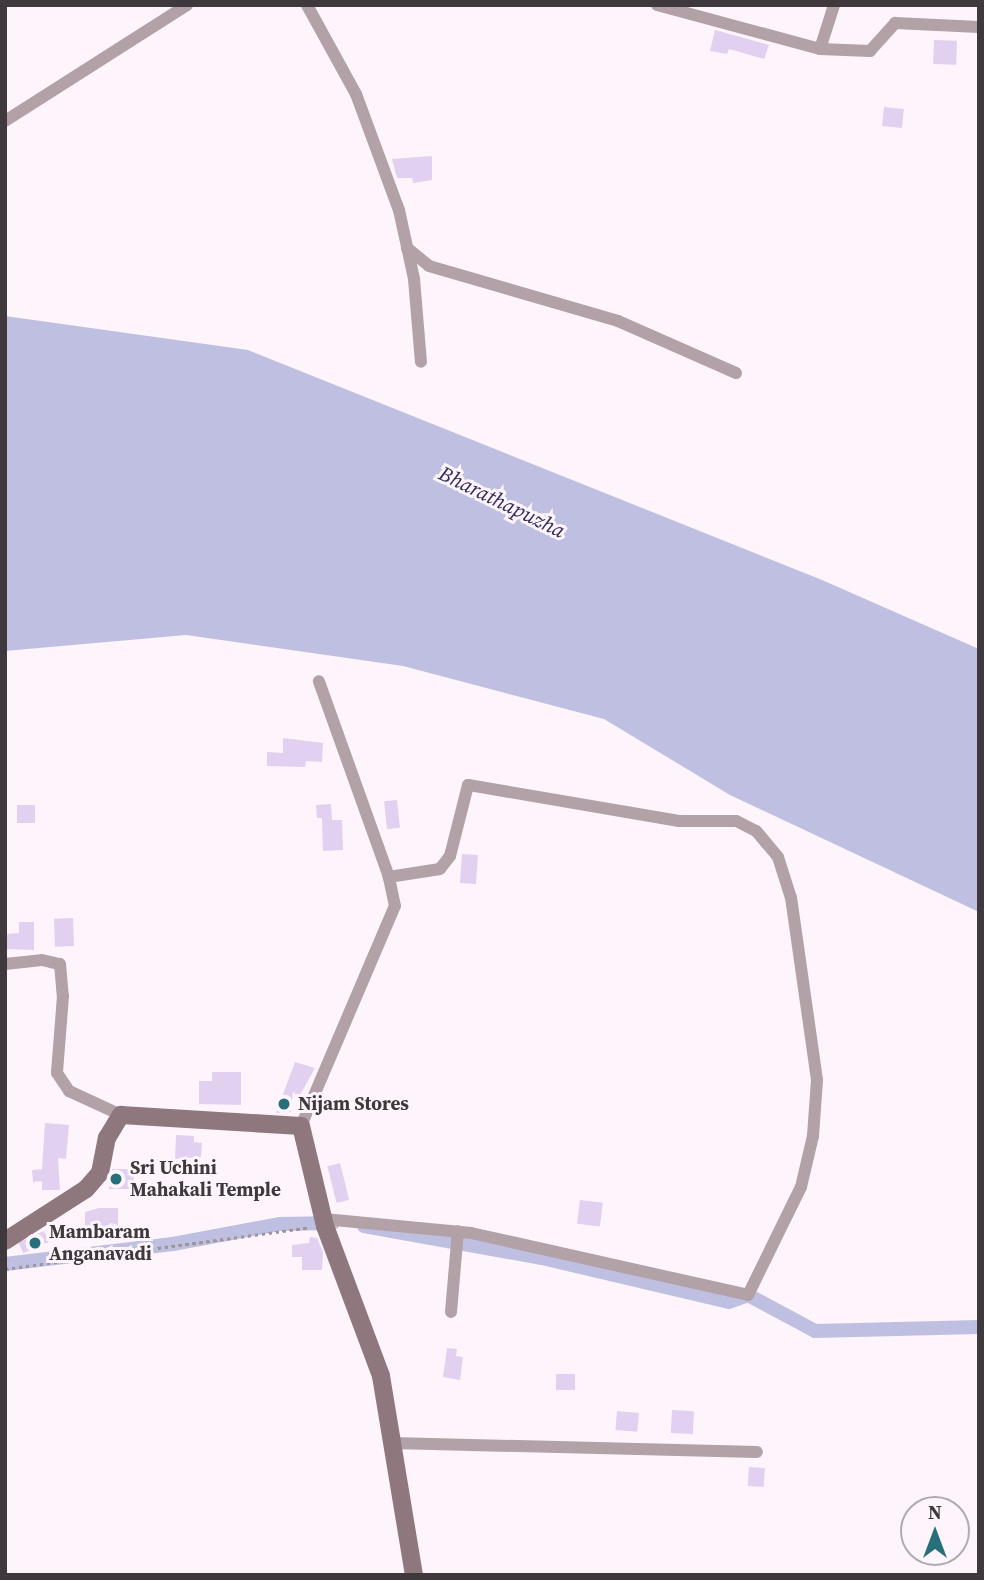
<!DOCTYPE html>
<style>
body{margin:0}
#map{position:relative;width:984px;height:1580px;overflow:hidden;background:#fdf5fb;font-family:"Source Serif 4",serif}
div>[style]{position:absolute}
.water>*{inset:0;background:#bfc0e1}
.canal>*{height:14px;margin:-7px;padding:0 7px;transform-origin:7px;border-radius:7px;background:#bfc0e1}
.building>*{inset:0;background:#e1d0f0;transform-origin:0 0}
.path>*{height:2.5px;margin-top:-1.25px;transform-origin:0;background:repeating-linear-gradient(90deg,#9d969b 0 3.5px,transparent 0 7px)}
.street>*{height:12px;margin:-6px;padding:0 6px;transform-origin:6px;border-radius:6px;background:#b2a1a6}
.secondary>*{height:18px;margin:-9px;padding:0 9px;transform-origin:9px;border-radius:9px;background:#8f777e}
.dots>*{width:19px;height:19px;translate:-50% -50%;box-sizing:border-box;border:4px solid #fdf5fb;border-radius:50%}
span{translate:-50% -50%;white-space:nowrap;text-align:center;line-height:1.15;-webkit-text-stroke:6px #fdf5fb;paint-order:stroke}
.poi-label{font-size:19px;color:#3f393d;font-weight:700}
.left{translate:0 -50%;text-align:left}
.water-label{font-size:21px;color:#312e5a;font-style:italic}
.frame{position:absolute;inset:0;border:7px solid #3f393d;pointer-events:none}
.north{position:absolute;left:900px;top:1496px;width:70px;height:70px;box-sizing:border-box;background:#fdf5fb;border:2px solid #b1aaaf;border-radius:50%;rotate:0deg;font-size:19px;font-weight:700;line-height:28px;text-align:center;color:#3f393d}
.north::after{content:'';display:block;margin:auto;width:24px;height:32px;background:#276f7b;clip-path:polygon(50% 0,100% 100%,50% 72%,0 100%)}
</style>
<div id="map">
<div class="water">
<i style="clip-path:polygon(5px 316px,248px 350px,822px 580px,979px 649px,979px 912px,730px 795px,604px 719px,403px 666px,186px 635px,5px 651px)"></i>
</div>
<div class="canal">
<i style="left:364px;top:1226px;width:181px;rotate:10.2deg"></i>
<i style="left:542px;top:1258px;width:192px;rotate:13.2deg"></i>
<i style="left:729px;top:1302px;width:20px;rotate:-20deg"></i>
<i style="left:748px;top:1295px;width:76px;rotate:28.2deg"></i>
<i style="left:815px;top:1331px;width:164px;rotate:-1.4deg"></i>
<i style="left:5px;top:1264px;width:169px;rotate:-6.8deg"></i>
<i style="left:173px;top:1244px;width:109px;rotate:-10.6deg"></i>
<i style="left:280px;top:1224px;width:53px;rotate:-1.1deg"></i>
</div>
<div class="building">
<i style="clip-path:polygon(715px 30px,769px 45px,764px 59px,729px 49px,727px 54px,710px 51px)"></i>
<i style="left:934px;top:40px;width:23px;height:24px;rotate:2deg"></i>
<i style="left:884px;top:107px;width:20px;height:19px;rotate:6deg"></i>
<i style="clip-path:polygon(432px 156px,432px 180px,413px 183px,412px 178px,397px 178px,392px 159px)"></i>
<i style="clip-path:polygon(283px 738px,323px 743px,322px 762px,306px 761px,305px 767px,267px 766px,267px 752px,283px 753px)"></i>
<i style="left:397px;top:800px;width:28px;height:13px;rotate:84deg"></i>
<i style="clip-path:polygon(331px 804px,332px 820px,342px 820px,343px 850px,323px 851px,322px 818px,317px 818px,316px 805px)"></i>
<i style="left:35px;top:805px;width:18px;height:18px;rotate:90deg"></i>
<i style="left:462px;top:854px;width:16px;height:29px;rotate:4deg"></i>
<i style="left:73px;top:918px;width:28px;height:19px;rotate:88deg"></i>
<i style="clip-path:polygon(19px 922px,34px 922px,34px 950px,5px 949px,5px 934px,19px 933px)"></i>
<i style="clip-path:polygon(295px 1062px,315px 1068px,299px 1097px,293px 1092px,291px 1112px,276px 1113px)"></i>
<i style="clip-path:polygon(212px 1072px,241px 1072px,241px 1105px,199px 1104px,199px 1081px,212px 1081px)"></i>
<i style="clip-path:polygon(45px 1123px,69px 1125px,66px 1159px,58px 1158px,60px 1190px,42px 1190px,42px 1181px,33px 1182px,32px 1170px,42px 1169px)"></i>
<i style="clip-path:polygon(176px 1135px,194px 1136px,194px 1142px,202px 1143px,201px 1157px,175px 1159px)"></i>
<i style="left:340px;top:1163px;width:38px;height:13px;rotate:76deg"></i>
<i style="clip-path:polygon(112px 1169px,134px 1169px,133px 1189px,109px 1189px)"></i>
<i style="left:580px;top:1200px;width:23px;height:24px;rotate:7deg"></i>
<i style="clip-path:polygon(99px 1208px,118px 1208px,118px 1228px,85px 1230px,85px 1212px)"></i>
<i style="left:44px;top:1231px;width:12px;height:28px;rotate:66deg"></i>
<i style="clip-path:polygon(310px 1237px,317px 1238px,323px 1252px,322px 1270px,302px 1270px,302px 1257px,292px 1257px,292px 1245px,309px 1243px)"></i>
<i style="clip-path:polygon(447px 1348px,457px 1349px,456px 1356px,463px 1357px,460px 1380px,443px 1377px)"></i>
<i style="left:575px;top:1374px;width:16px;height:19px;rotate:90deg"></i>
<i style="left:672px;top:1410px;width:22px;height:23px;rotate:3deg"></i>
<i style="left:617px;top:1411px;width:22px;height:19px;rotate:5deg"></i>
<i style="left:749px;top:1467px;width:16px;height:19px;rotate:4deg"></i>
</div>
<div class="path">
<i style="left:5px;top:1269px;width:308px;rotate:-7.8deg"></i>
</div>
<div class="street">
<i style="left:307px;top:5px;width:102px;rotate:61.2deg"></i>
<i style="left:356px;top:94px;width:124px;rotate:69.7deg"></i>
<i style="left:399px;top:210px;width:71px;rotate:77.7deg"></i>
<i style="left:414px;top:279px;width:83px;rotate:85.2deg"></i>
<i style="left:657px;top:5px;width:169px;rotate:15.1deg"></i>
<i style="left:820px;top:49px;width:50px;rotate:2.3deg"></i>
<i style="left:870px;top:51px;width:38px;rotate:-48deg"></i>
<i style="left:895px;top:23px;width:84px;rotate:2.7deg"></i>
<i style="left:820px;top:49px;width:46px;rotate:-72.3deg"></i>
<i style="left:5px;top:121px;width:216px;rotate:-32.5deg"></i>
<i style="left:407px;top:248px;width:28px;rotate:39deg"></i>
<i style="left:429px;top:266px;width:197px;rotate:16.2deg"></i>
<i style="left:618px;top:321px;width:129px;rotate:23.8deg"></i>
<i style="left:5px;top:964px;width:37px;rotate:-6deg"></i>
<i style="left:42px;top:960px;width:18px;rotate:13deg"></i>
<i style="left:60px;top:964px;width:32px;rotate:85deg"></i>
<i style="left:63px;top:996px;width:77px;rotate:94.5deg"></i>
<i style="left:57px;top:1073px;width:22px;rotate:56deg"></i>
<i style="left:69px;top:1091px;width:57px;rotate:24.8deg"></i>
<i style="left:301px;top:1126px;width:239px;rotate:-66.9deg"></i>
<i style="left:395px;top:906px;width:30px;rotate:-102deg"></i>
<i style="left:389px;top:877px;width:208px;rotate:-109.7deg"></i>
<i style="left:324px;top:1219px;width:148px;rotate:5.4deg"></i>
<i style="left:471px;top:1233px;width:284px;rotate:12.6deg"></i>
<i style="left:748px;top:1295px;width:120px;rotate:-63.9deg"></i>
<i style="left:801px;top:1187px;width:52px;rotate:-76.8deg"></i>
<i style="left:813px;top:1136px;width:56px;rotate:-85.9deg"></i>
<i style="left:817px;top:1080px;width:184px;rotate:-98.1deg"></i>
<i style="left:791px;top:898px;width:43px;rotate:-107.6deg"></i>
<i style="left:778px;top:857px;width:34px;rotate:-130deg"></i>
<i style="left:756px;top:831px;width:22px;rotate:-153deg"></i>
<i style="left:736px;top:821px;width:57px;rotate:180deg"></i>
<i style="left:679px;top:821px;width:214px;rotate:-170.3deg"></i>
<i style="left:468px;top:785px;width:73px;rotate:104.2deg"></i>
<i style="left:450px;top:856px;width:16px;rotate:128deg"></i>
<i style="left:440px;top:869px;width:52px;rotate:171.1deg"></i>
<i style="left:451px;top:1312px;width:81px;rotate:-85.1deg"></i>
<i style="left:392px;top:1443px;width:365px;rotate:1.4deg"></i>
</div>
<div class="secondary">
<i style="left:5px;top:1241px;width:96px;rotate:-32.7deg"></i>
<i style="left:86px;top:1189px;width:21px;rotate:-49deg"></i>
<i style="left:100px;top:1173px;width:36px;rotate:-79deg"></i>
<i style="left:107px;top:1138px;width:27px;rotate:-59deg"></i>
<i style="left:121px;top:1115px;width:180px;rotate:3.5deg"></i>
<i style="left:301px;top:1126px;width:103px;rotate:76.5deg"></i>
<i style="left:325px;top:1226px;width:160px;rotate:69.5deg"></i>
<i style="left:381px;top:1376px;width:202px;rotate:80.6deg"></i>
</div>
<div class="dots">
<i style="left:284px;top:1104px;background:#276f7b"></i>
<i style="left:116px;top:1179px;background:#276f7b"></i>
<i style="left:35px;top:1243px;background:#276f7b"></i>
</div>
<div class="poi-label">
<span class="left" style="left:298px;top:1104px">Nijam Stores</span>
<span class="left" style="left:130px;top:1179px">Sri Uchini<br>Mahakali Temple</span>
<span class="left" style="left:49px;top:1243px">Mambaram<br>Anganavadi</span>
</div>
<div class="water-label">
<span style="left:502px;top:502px;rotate:26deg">Bharathapuzha</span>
</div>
<div class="frame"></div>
<div class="north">N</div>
</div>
